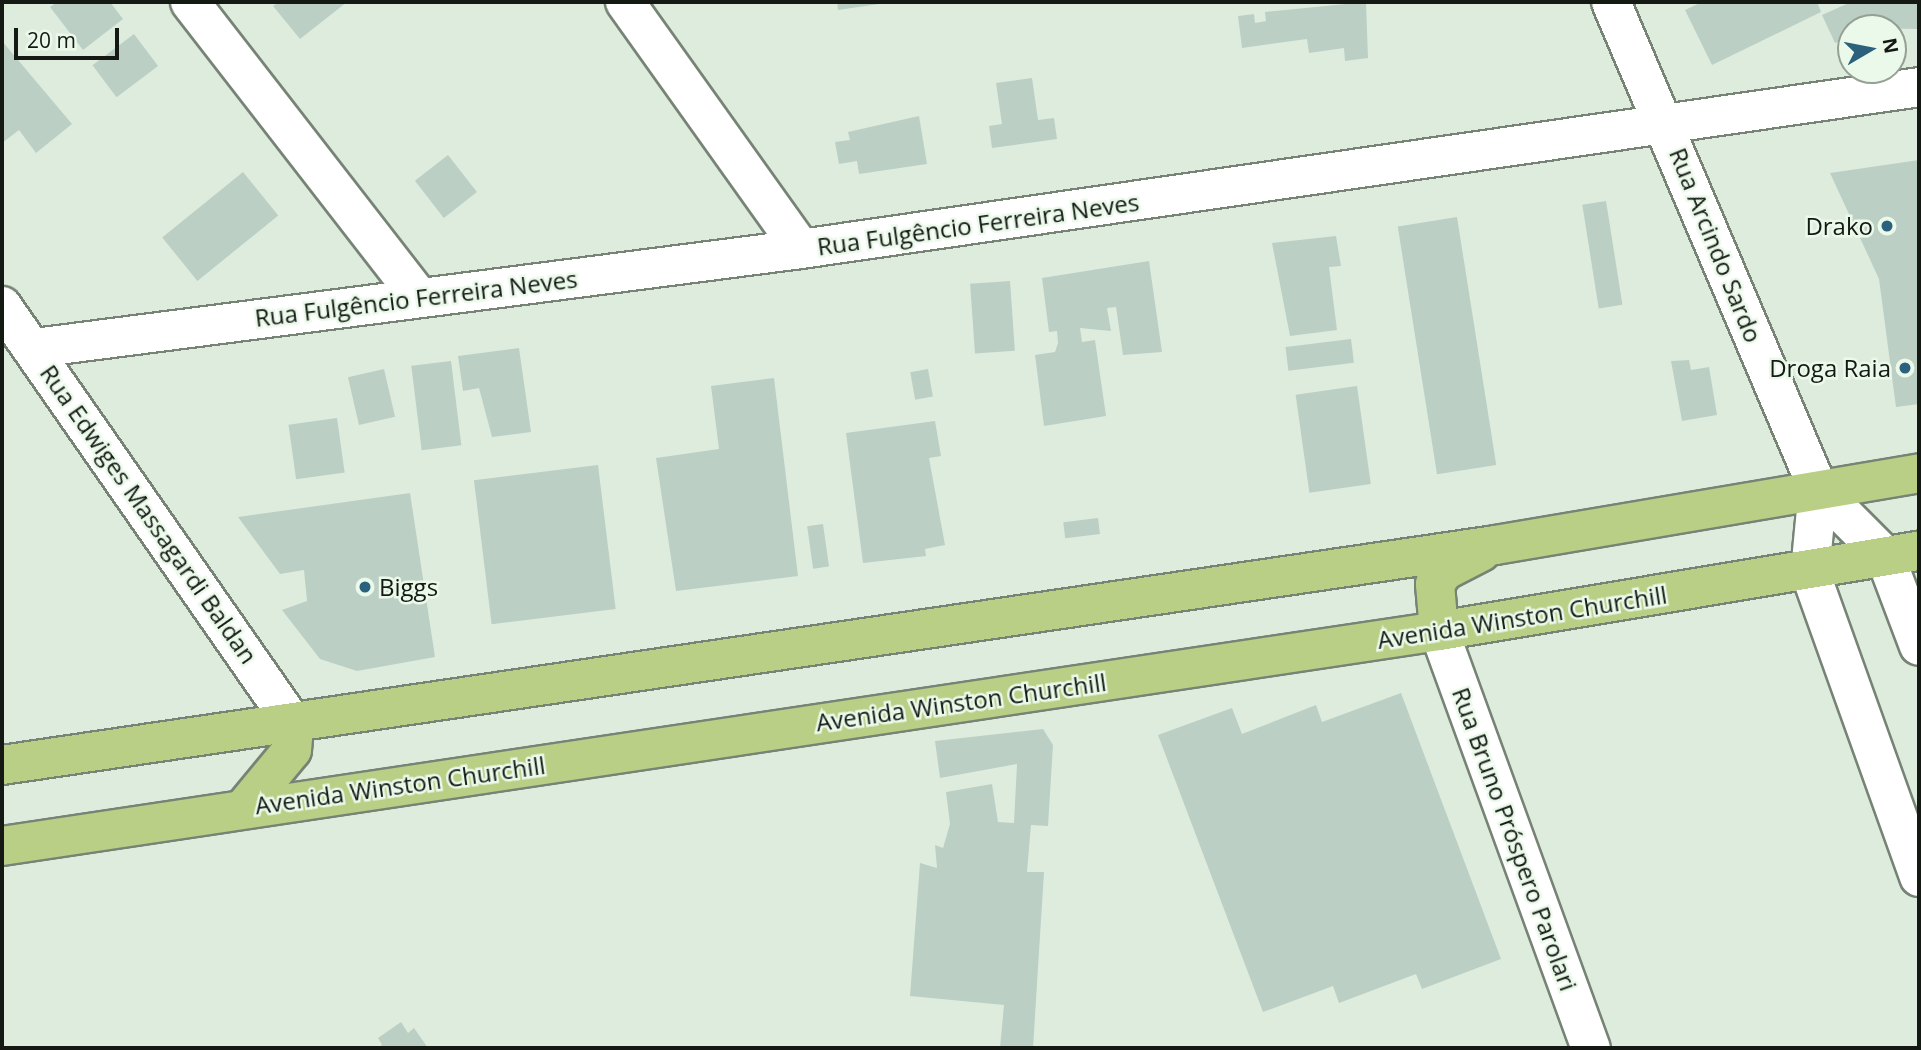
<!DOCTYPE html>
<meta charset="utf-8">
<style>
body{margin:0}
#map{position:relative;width:1921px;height:1050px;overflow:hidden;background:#deecdd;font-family:"Open Sans",sans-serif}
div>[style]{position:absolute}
.building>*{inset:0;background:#bccfc5;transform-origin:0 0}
.roads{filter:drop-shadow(2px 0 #768375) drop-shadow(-2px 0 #768375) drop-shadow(0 2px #768375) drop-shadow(0 -2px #768375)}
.minor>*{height:38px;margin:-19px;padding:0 19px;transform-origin:19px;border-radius:19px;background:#fff}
.major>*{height:38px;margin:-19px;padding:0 19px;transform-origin:19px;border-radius:19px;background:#b9cf86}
.dots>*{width:19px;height:19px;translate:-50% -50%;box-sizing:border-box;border:4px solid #ebf9ea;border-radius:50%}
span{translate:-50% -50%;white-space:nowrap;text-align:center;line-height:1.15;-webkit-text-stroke:5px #ebf9ea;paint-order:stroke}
.street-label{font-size:24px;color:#141914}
.poi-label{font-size:24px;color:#141914}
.right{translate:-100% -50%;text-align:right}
.left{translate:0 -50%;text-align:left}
.frame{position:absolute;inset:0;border:4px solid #141914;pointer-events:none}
.north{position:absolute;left:1837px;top:14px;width:70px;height:70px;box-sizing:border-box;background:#ebf9ea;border:2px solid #959f94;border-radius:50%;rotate:80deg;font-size:19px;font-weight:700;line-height:28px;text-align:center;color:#141914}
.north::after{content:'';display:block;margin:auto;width:24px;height:32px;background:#2c617d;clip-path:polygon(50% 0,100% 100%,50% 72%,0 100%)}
.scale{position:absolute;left:14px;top:28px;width:105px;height:32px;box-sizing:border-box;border:4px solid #141914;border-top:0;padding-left:9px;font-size:21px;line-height:24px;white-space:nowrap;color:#141914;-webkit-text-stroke:5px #ebf9ea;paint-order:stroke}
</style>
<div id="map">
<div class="building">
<i style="clip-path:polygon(57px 2px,110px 2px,123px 19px,83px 50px,50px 7px)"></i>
<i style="clip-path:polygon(279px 2px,347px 2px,300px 39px,273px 6px)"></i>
<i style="clip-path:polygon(837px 2px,885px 2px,886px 3px,838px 10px)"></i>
<i style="clip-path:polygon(1366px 2px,1368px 58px,1345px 61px,1344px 48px,1309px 53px,1307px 39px,1242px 48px,1238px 16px,1254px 14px,1255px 23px,1266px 21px,1265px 12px)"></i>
<i style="clip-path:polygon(1702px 2px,1817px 2px,1821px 12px,1712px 65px,1685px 10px)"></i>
<i style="clip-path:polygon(1851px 2px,1919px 2px,1919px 29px,1851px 28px,1851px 36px,1835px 43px,1822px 15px)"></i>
<i style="left:134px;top:34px;width:40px;height:52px;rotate:53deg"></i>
<i style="clip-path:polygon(2px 41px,72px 124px,36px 153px,19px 130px,2px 143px)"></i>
<i style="clip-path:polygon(1032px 78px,1038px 120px,1054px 118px,1057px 139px,992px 148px,989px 126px,1002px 124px,996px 83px)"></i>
<i style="clip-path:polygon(919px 116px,927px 164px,859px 174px,857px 161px,839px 164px,835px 142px,850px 140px,848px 132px)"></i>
<i style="left:448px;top:155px;width:47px;height:42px;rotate:52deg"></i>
<i style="clip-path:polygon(1919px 160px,1919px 404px,1896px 407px,1879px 279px,1830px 173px)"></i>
<i style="left:243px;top:172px;width:56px;height:104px;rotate:51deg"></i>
<i style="left:1606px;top:201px;width:105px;height:24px;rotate:81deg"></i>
<i style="left:1457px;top:217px;width:251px;height:60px;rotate:81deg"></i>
<i style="clip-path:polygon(1336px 236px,1341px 266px,1329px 267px,1337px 330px,1290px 336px,1272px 243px)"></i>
<i style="clip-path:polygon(1149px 261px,1162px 352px,1123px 355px,1116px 307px,1107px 308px,1111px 331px,1080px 328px,1082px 342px,1095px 340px,1106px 416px,1044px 426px,1035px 355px,1055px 352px,1058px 343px,1057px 331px,1049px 332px,1042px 278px)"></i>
<i style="left:1010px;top:281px;width:70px;height:40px;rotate:86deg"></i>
<i style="left:1351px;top:339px;width:24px;height:66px;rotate:83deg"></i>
<i style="clip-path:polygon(519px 348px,531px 432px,492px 437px,479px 388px,463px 391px,458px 356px)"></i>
<i style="clip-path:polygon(1689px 360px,1691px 370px,1709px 367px,1717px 415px,1682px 421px,1671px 361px)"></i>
<i style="left:451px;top:361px;width:85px;height:40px;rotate:83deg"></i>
<i style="left:384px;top:369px;width:49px;height:37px;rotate:77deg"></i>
<i style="left:928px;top:369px;width:28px;height:18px;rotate:80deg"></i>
<i style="clip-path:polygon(774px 378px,798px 576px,676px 591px,656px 458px,719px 449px,711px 386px)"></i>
<i style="left:1357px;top:386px;width:99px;height:62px;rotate:82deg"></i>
<i style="left:337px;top:418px;width:55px;height:49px;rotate:82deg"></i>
<i style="clip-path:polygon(935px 421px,941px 456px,929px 458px,945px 545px,925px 549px,926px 556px,863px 563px,846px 433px)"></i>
<i style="left:598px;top:465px;width:145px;height:125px;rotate:83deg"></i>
<i style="clip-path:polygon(410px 493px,435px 657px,357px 671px,320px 659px,282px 610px,307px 601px,304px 570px,280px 574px,238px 517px)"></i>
<i style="left:1098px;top:518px;width:16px;height:35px;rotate:83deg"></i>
<i style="left:823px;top:524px;width:43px;height:16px;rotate:82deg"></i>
<i style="clip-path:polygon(1401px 693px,1501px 959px,1422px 989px,1416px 974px,1339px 1003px,1333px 986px,1263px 1012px,1158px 735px,1232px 708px,1242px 734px,1316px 705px,1322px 722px)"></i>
<i style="clip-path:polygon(1043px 729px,1053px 745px,1048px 826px,1031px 825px,1027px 872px,1044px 872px,1033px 1048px,1000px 1048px,1004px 1005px,910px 996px,920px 863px,937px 868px,935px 845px,943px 848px,950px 824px,946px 792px,992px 784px,998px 822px,1014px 823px,1017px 764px,940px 778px,935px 741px)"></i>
<i style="clip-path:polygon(401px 1022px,408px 1033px,414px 1028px,428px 1048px,377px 1048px,382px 1045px,378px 1038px)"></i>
</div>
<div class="roads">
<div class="minor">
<i style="left:190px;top:2px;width:373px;rotate:52.2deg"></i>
<i style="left:625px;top:2px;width:303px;rotate:54.5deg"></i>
<i style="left:1611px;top:2px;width:529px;rotate:66.97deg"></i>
<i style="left:1818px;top:489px;width:95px;rotate:45deg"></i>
<i style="left:1885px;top:556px;width:96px;rotate:69.3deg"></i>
<i style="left:2px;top:306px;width:511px;rotate:55.13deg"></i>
<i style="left:35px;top:348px;width:772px;rotate:-7.36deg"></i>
<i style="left:801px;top:249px;width:1130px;rotate:-8.24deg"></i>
<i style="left:1818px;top:489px;width:83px;rotate:95.5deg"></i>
<i style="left:1810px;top:572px;width:324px;rotate:70.3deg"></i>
<i style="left:1439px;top:631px;width:444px;rotate:70deg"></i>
</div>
<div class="major">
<i style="left:1439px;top:631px;width:47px;rotate:-94.9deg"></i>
<i style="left:1435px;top:584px;width:16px;rotate:-55deg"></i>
<i style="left:1444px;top:571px;width:42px;rotate:-27.2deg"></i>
<i style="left:2px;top:765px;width:1509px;rotate:-8.38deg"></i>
<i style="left:1495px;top:545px;width:430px;rotate:-9.6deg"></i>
<i style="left:244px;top:808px;width:75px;rotate:-50.4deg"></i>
<i style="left:292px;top:750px;width:25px;rotate:-85deg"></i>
<i style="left:2px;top:846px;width:1453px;rotate:-8.51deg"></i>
<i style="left:1439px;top:631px;width:487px;rotate:-9.5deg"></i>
</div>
</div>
<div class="dots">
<i style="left:1887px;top:226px;background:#2c617d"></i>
<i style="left:1905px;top:368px;background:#2c617d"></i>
<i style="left:365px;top:587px;background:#2c617d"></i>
</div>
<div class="street-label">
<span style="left:978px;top:224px;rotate:-8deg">Rua Fulgêncio Ferreira Neves</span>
<span style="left:1716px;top:245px;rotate:68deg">Rua Arcindo Sardo</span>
<span style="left:416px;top:298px;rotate:-7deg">Rua Fulgêncio Ferreira Neves</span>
<span style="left:149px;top:514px;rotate:55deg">Rua Edwiges Massagardi Baldan</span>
<span style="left:1522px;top:617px;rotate:-9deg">Avenida Winston Churchill</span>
<span style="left:961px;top:702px;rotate:-8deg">Avenida Winston Churchill</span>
<span style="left:400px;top:785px;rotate:-8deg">Avenida Winston Churchill</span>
<span style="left:1515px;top:839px;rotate:70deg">Rua Bruno Próspero Parolari</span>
</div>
<div class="poi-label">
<span class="right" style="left:1873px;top:226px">Drako</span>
<span class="right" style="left:1891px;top:368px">Droga Raia</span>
<span class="left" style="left:379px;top:587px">Biggs</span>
</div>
<div class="frame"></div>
<div class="north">N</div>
<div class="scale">20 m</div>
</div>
